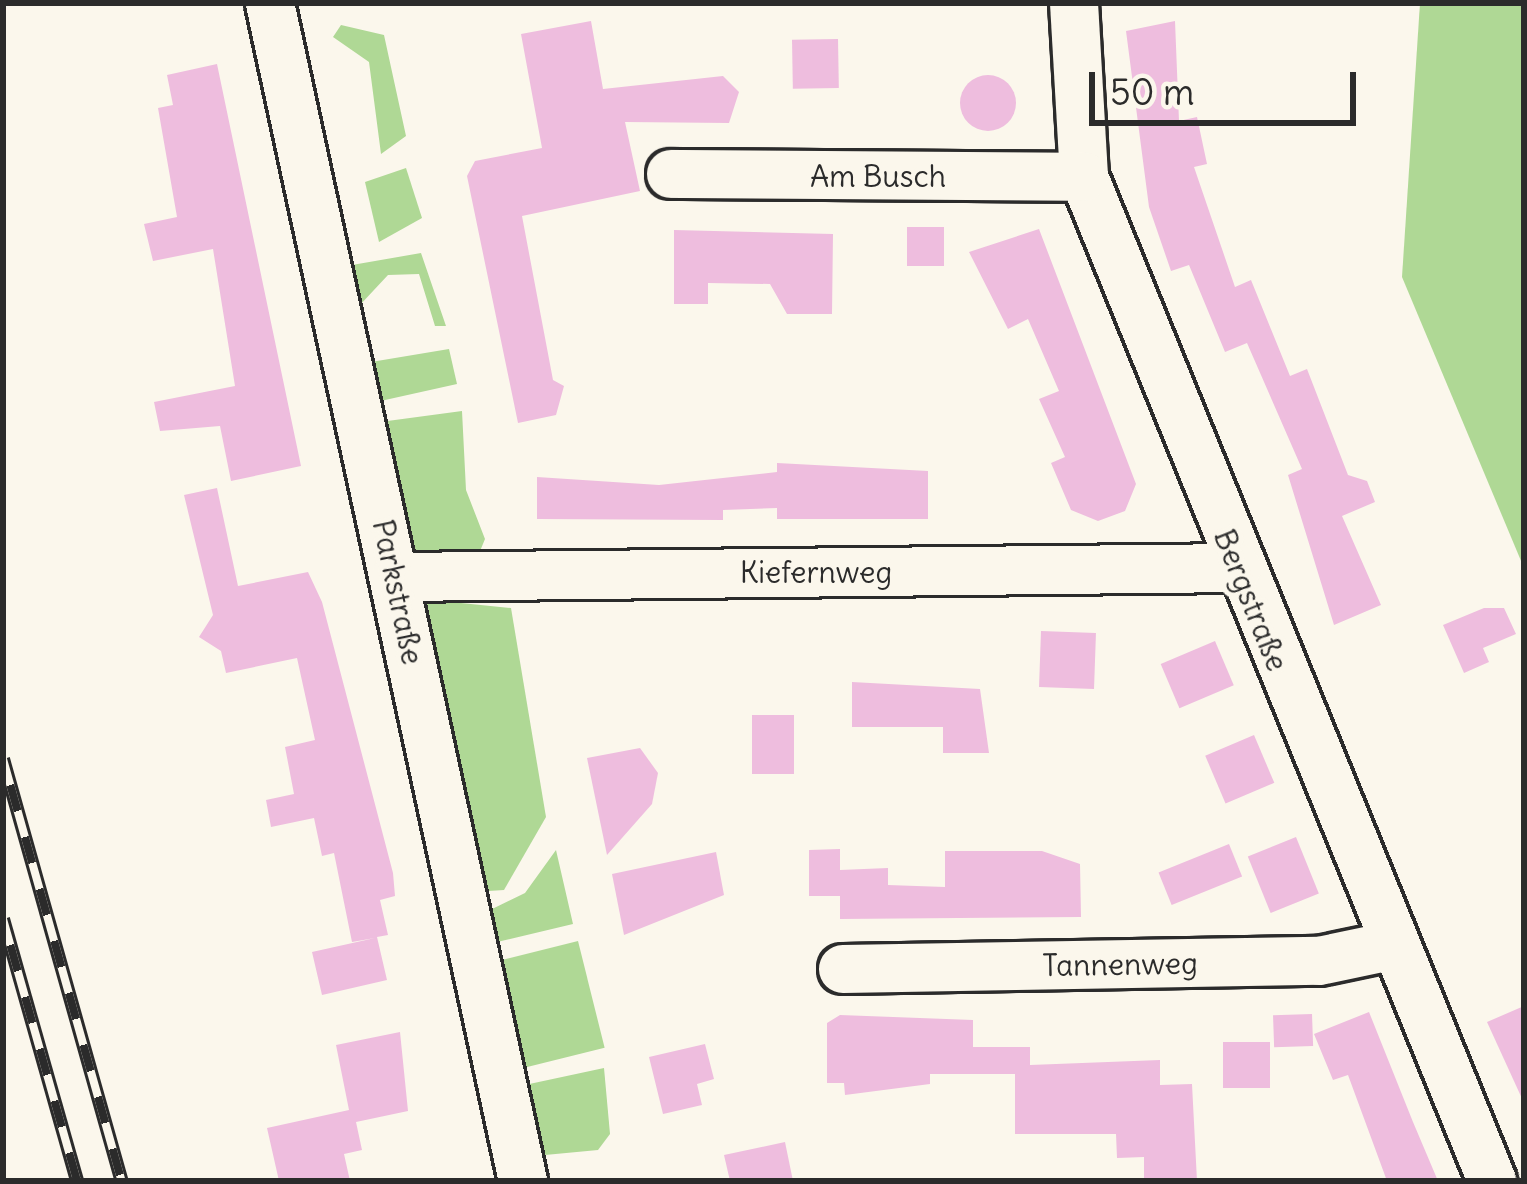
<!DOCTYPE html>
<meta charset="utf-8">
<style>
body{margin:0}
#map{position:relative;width:1527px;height:1184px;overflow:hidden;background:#fbf7ec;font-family:Delius,sans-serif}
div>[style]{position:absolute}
.green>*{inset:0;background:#afd895;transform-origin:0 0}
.building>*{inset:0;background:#eebdde;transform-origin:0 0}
.round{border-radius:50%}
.roads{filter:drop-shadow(3px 0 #2b2b2b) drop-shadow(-3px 0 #2b2b2b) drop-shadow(0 3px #2b2b2b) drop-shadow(0 -3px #2b2b2b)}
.minor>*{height:48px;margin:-24px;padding:0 24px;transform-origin:24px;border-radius:24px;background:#fbf7ec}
.rail>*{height:14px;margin-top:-7px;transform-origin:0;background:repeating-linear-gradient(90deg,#fbf7ec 0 27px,#2b2b2b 0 54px);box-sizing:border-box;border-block:3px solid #2b2b2b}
span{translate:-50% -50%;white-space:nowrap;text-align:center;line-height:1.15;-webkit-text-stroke:10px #fbf7ec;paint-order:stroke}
.street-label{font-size:30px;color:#2b2b2b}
.frame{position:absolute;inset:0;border:6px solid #2b2b2b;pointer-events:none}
.scale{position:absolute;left:1089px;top:72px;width:267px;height:54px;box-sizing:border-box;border:6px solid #2b2b2b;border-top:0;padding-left:15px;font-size:36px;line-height:42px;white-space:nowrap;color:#2b2b2b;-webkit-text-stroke:9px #fbf7ec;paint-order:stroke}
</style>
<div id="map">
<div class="green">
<i style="clip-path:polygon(1420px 3px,1524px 3px,1524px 568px,1402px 277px)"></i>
<i style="clip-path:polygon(341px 25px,384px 35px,406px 136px,381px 154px,369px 62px,333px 37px)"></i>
<i style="clip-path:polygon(406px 168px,422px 218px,379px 242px,365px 182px)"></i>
<i style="clip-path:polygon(421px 253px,446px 326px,435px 326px,419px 274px,388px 275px,359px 306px,352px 265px)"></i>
<i style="clip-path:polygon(449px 349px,457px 384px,376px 402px,365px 363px)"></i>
<i style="clip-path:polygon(462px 411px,466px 490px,485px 539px,478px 556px,410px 558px,380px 422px)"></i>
<i style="clip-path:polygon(412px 598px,511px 608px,546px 817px,504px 890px,473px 892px)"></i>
<i style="clip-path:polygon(556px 850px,573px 924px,497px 942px,488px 911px,525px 893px)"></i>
<i style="left:578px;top:941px;width:110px;height:86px;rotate:76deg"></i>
<i style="clip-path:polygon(604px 1068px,610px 1134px,598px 1150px,545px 1155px,527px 1133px,520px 1086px)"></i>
</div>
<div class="building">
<i style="clip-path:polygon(591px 21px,603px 89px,723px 76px,739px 92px,729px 123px,625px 122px,640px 191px,522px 216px,553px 380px,564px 386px,556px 415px,518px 423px,467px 176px,475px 161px,542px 148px,521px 34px)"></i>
<i style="clip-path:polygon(1175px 21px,1179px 121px,1197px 117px,1207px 164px,1194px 167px,1235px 287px,1251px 280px,1290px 376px,1307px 369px,1348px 475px,1367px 481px,1375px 502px,1342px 516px,1381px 605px,1334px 625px,1288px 475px,1302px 469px,1247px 343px,1225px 352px,1189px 265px,1171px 271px,1149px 207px,1126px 31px)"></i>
<i style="left:838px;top:39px;width:49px;height:46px;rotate:89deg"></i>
<i style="clip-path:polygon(217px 64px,301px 466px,231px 481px,220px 426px,160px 431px,154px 402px,235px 386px,213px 249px,153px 261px,144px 224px,177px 217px,158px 108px,173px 105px,167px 75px)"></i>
<i class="round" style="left:960px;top:75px;width:56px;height:56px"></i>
<i style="left:944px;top:227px;width:39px;height:37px;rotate:90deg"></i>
<i style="clip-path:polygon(1039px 229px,1136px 484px,1125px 511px,1098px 521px,1071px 510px,1051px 463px,1065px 457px,1039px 399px,1059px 391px,1028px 319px,1008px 329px,969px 252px)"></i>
<i style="clip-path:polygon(674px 230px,833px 234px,832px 314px,787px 314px,770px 284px,708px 283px,708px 304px,674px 304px)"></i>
<i style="clip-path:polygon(777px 463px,928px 471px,928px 519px,777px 519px,777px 508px,723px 510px,723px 520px,537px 519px,537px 477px,659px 485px,777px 472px)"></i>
<i style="clip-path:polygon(217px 488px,238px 586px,308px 572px,322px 602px,393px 873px,395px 896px,380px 900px,388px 935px,377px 937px,387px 980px,322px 995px,312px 952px,375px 938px,352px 942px,334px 853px,322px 856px,314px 818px,271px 827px,266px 800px,294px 794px,285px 747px,315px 740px,297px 658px,226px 673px,221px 651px,199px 637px,213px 615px,184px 495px)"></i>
<i style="clip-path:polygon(1484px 608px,1504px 608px,1516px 634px,1483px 648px,1489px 662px,1464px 673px,1443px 625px)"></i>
<i style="left:1041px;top:631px;width:55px;height:56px;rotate:2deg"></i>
<i style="left:1215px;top:641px;width:48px;height:59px;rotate:67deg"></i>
<i style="clip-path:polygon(852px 682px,980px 689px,989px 753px,943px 753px,943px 727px,852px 727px)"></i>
<i style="left:752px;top:715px;width:42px;height:59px"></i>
<i style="left:1254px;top:735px;width:52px;height:53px;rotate:67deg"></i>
<i style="clip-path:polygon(640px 748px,658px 773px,652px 804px,607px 855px,587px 758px)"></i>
<i style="left:1296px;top:837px;width:61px;height:52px;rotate:68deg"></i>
<i style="left:1229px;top:844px;width:35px;height:76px;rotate:68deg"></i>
<i style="clip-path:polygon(840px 849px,840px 870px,888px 868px,888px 885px,945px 887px,945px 851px,1042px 851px,1080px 864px,1081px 917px,840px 919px,840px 896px,809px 896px,809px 850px)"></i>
<i style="clip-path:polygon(716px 852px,724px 895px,624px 935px,612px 874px)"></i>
<i style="clip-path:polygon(1524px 1006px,1524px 1103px,1487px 1022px)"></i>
<i style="clip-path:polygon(1369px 1012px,1413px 1122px,1438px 1181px,1387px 1181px,1348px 1075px,1333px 1080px,1314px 1034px)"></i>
<i style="left:1312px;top:1014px;width:32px;height:39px;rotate:88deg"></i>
<i style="clip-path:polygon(840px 1015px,973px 1020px,973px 1047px,1030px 1047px,1030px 1065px,1160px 1060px,1160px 1085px,1192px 1084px,1197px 1181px,1144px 1181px,1144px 1157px,1117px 1158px,1116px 1134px,1015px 1134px,1015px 1074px,930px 1074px,930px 1084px,845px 1095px,844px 1083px,827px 1083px,827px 1023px)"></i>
<i style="clip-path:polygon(400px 1032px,408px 1111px,356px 1122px,362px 1150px,344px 1154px,350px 1181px,279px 1181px,267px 1128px,349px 1110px,336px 1045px)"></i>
<i style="left:1223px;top:1042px;width:47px;height:46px"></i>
<i style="clip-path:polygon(705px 1044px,714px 1079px,697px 1084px,702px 1105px,663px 1114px,649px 1057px)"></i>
<i style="clip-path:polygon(785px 1142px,793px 1181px,730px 1181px,724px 1155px)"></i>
</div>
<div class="roads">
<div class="minor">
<i style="left:270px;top:3px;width:1205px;rotate:77.88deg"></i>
<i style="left:1074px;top:3px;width:174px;rotate:86.7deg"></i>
<i style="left:1084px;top:177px;width:1084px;rotate:67.88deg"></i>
<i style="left:671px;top:174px;width:413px;rotate:0.4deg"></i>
<i style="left:396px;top:577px;width:841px;rotate:-0.61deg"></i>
<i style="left:843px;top:969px;width:476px;rotate:-1deg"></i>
<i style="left:1319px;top:961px;width:78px;rotate:-11.9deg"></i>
</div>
</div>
<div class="rail">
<i style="left:3px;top:759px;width:438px;rotate:74.3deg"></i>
<i style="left:3px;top:919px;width:272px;rotate:74.2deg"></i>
</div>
<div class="street-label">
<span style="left:878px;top:176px">Am Busch</span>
<span style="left:816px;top:572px">Kiefernweg</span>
<span style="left:398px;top:592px;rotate:78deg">Parkstraße</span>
<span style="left:1251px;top:600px;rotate:68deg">Bergstraße</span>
<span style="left:1120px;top:964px;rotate:-1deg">Tannenweg</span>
</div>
<div class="frame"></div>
<div class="scale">50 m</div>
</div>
